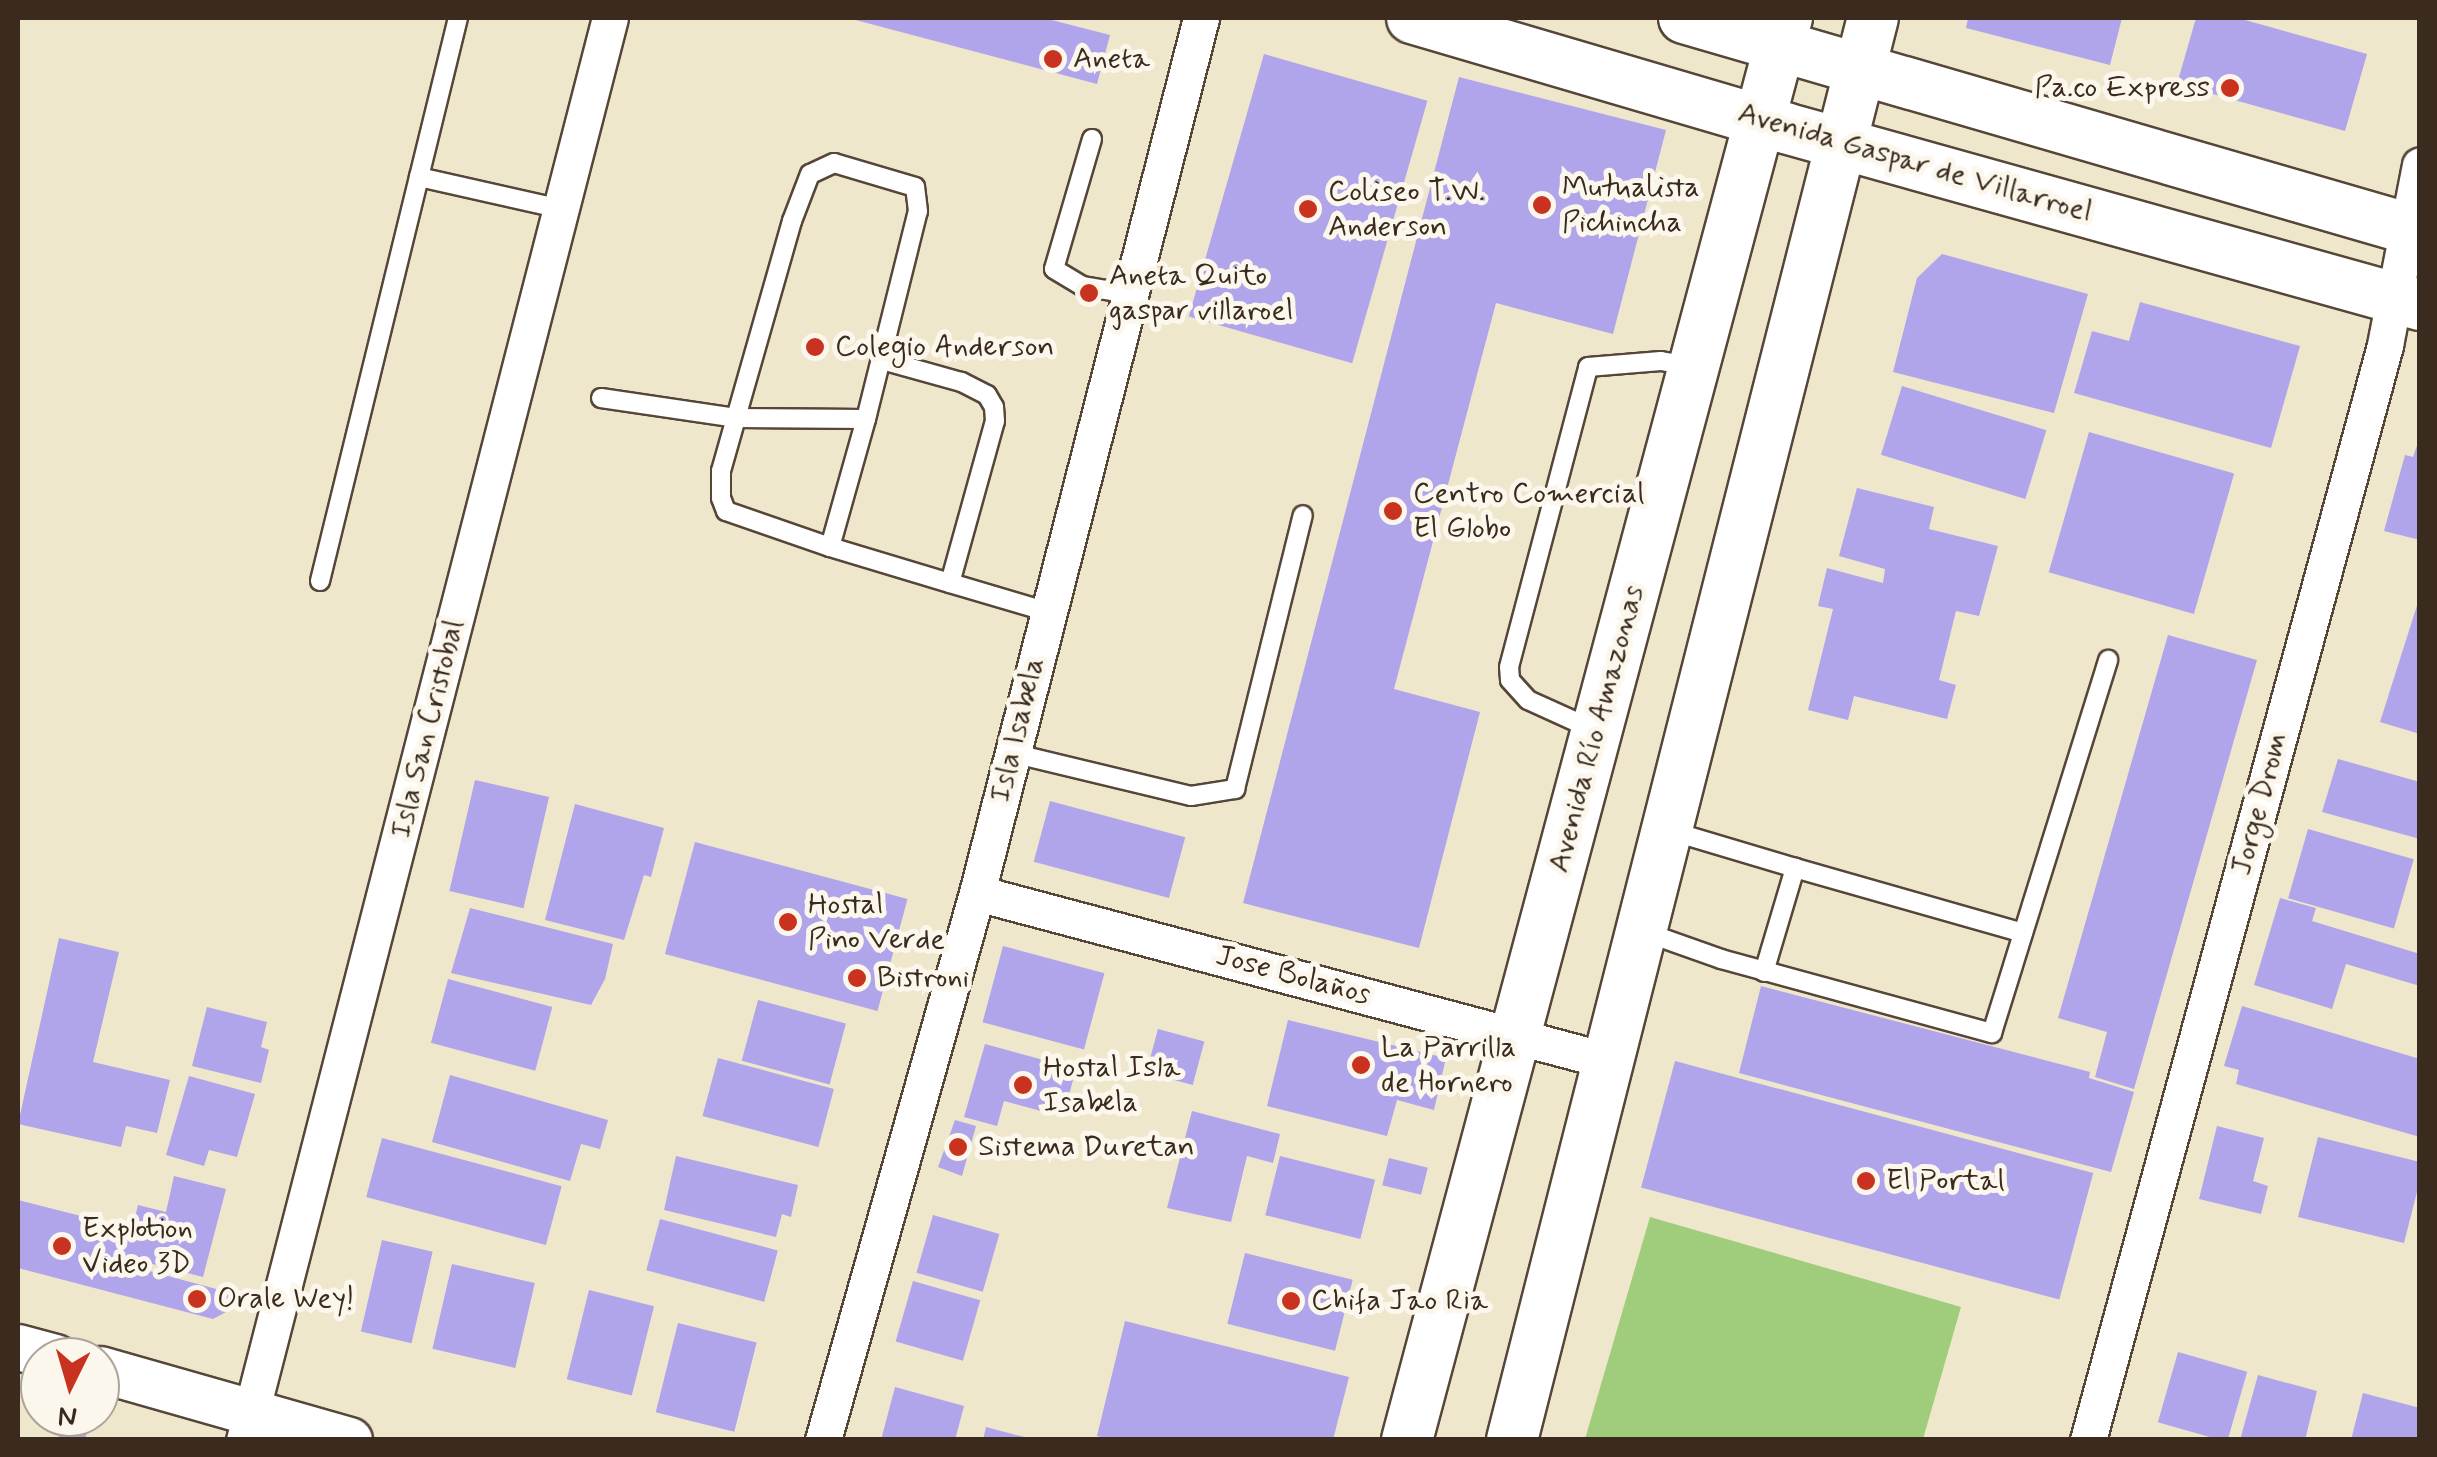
<!DOCTYPE html>
<meta charset="utf-8">
<style>
body{margin:0}
#map{position:relative;width:2437px;height:1457px;overflow:hidden;background:#efe7cc;font-family:Mynerve,sans-serif}
div>[style]{position:absolute}
.green>*{inset:0;background:#9fcd7c}
.building>*{inset:0;background:#b0a4eb;transform-origin:0 0}
.roads{filter:drop-shadow(2px 0 #564638) drop-shadow(-2px 0 #564638) drop-shadow(0 2px #564638) drop-shadow(0 -2px #564638)}
.service>*{height:18px;margin:-9px;padding:0 9px;transform-origin:9px;border-radius:9px;background:#fff}
.minor>*{height:35px;margin:-17.5px;padding:0 17.5px;transform-origin:17.5px;border-radius:17.5px;background:#fff}
.tertiary>*{height:45px;margin:-22.5px;padding:0 22.5px;transform-origin:22.5px;border-radius:22.5px;background:#fff}
.secondary>*{height:50px;margin:-25px;padding:0 25px;transform-origin:25px;border-radius:25px;background:#fff}
.dots>*{width:28px;height:28px;translate:-50% -50%;box-sizing:border-box;border:5px solid #fbf7ec;border-radius:50%}
span{translate:-50% -50%;white-space:nowrap;text-align:center;line-height:1.15;-webkit-text-stroke:10px #fbf7ec;paint-order:stroke}
.poi-label{font-size:30px;color:#3b2a1e}
.left{translate:0 -50%;text-align:left}
.right{translate:-100% -50%;text-align:right}
.street-label{font-size:30px;color:#3b2a1e}
.frame{position:absolute;inset:0;border:20px solid #3b2a1e;pointer-events:none}
.north{position:absolute;left:20px;top:1337px;width:100px;height:100px;box-sizing:border-box;background:#fbf7ec;border:2px solid #aea59a;border-radius:50%;rotate:185deg;font-size:28px;font-weight:700;line-height:40px;text-align:center;color:#3b2a1e}
.north::after{content:'';display:block;margin:auto;width:35px;height:45px;background:#c8321e;clip-path:polygon(50% 0,100% 100%,50% 72%,0 100%)}
</style>
<div id="map">
<div class="green">
<i style="clip-path:polygon(1650px 1217px,1961px 1307px,1923px 1439px,1585px 1439px)"></i>
</div>
<div class="building">
<i style="clip-path:polygon(848px 18px,1044px 18px,1110px 35px,1097px 84px)"></i>
<i style="clip-path:polygon(1968px 18px,2122px 18px,2110px 65px,1966px 28px)"></i>
<i style="clip-path:polygon(2196px 18px,2238px 18px,2367px 54px,2345px 131px,2177px 84px)"></i>
<i style="left:1264px;top:54px;width:170px;height:273px;rotate:16deg"></i>
<i style="clip-path:polygon(1459px 77px,1666px 130px,1613px 334px,1496px 303px,1394px 689px,1480px 712px,1419px 948px,1243px 903px)"></i>
<i style="clip-path:polygon(1942px 254px,2088px 294px,2054px 413px,1893px 372px,1917px 278px)"></i>
<i style="clip-path:polygon(2140px 302px,2300px 346px,2271px 448px,2074px 393px,2092px 331px,2129px 341px)"></i>
<i style="left:1902px;top:386px;width:151px;height:72px;rotate:17deg"></i>
<i style="left:2089px;top:432px;width:151px;height:146px;rotate:16deg"></i>
<i style="clip-path:polygon(2420px 437px,2420px 540px,2384px 531px,2405px 455px,2413px 457px)"></i>
<i style="clip-path:polygon(1857px 488px,1934px 507px,1929px 529px,1998px 546px,1979px 616px,1956px 611px,1939px 680px,1956px 685px,1947px 719px,1854px 696px,1848px 720px,1808px 710px,1833px 609px,1818px 606px,1827px 568px,1883px 583px,1885px 569px,1839px 556px)"></i>
<i style="clip-path:polygon(2420px 596px,2420px 734px,2380px 722px)"></i>
<i style="clip-path:polygon(2168px 635px,2257px 660px,2134px 1089px,2095px 1077px,2107px 1032px,2058px 1018px)"></i>
<i style="clip-path:polygon(2338px 759px,2420px 782px,2420px 839px,2322px 812px)"></i>
<i style="left:475px;top:780px;width:76px;height:114px;rotate:13deg"></i>
<i style="left:1050px;top:801px;width:140px;height:63px;rotate:15deg"></i>
<i style="clip-path:polygon(575px 804px,664px 828px,651px 877px,644px 875px,624px 940px,545px 920px)"></i>
<i style="left:2308px;top:829px;width:110px;height:72px;rotate:16deg"></i>
<i style="left:695px;top:842px;width:220px;height:116px;rotate:15deg"></i>
<i style="clip-path:polygon(2280px 898px,2316px 908px,2312px 921px,2420px 954px,2420px 986px,2346px 964px,2332px 1009px,2254px 985px)"></i>
<i style="clip-path:polygon(470px 908px,613px 944px,605px 979px,591px 1005px,451px 973px)"></i>
<i style="clip-path:polygon(59px 938px,119px 952px,93px 1062px,170px 1080px,157px 1133px,126px 1126px,121px 1147px,18px 1124px)"></i>
<i style="left:1003px;top:946px;width:105px;height:79px;rotate:15deg"></i>
<i style="left:448px;top:979px;width:108px;height:66px;rotate:15deg"></i>
<i style="clip-path:polygon(1761px 986px,2090px 1072px,2089px 1078px,2134px 1092px,2111px 1172px,1739px 1073px)"></i>
<i style="left:758px;top:1000px;width:91px;height:63px;rotate:15deg"></i>
<i style="clip-path:polygon(2242px 1006px,2420px 1059px,2420px 1137px,2236px 1084px,2239px 1070px,2224px 1066px)"></i>
<i style="clip-path:polygon(207px 1007px,267px 1022px,261px 1047px,269px 1050px,261px 1083px,192px 1066px)"></i>
<i style="clip-path:polygon(1288px 1020px,1446px 1058px,1434px 1110px,1397px 1100px,1387px 1136px,1267px 1106px)"></i>
<i style="left:1158px;top:1029px;width:48px;height:45px;rotate:15deg"></i>
<i style="clip-path:polygon(985px 1044px,1076px 1069px,1063px 1117px,1004px 1101px,997px 1126px,964px 1117px)"></i>
<i style="left:718px;top:1058px;width:120px;height:60px;rotate:15deg"></i>
<i style="left:1675px;top:1061px;width:433px;height:131px;rotate:15deg"></i>
<i style="clip-path:polygon(450px 1075px,608px 1120px,600px 1149px,581px 1144px,570px 1181px,432px 1142px)"></i>
<i style="clip-path:polygon(189px 1076px,255px 1094px,237px 1157px,209px 1150px,204px 1166px,166px 1155px)"></i>
<i style="clip-path:polygon(1192px 1111px,1280px 1134px,1273px 1163px,1247px 1156px,1231px 1222px,1167px 1208px)"></i>
<i style="clip-path:polygon(955px 1120px,976px 1126px,962px 1176px,938px 1167px)"></i>
<i style="clip-path:polygon(2217px 1126px,2264px 1138px,2253px 1181px,2268px 1186px,2261px 1214px,2199px 1199px)"></i>
<i style="clip-path:polygon(2318px 1137px,2420px 1162px,2420px 1180px,2404px 1243px,2298px 1217px)"></i>
<i style="left:382px;top:1138px;width:186px;height:61px;rotate:15deg"></i>
<i style="clip-path:polygon(676px 1156px,798px 1185px,791px 1217px,782px 1214px,776px 1237px,664px 1210px)"></i>
<i style="left:1280px;top:1156px;width:98px;height:61px;rotate:14deg"></i>
<i style="left:1389px;top:1158px;width:40px;height:28px;rotate:14deg"></i>
<i style="clip-path:polygon(174px 1176px,226px 1189px,203px 1277px,133px 1259px,131px 1266px,231px 1293px,226px 1312px,213px 1319px,18px 1268px,18px 1200px,132px 1229px,138px 1205px,166px 1212px)"></i>
<i style="left:933px;top:1215px;width:69px;height:60px;rotate:16deg"></i>
<i style="left:660px;top:1219px;width:122px;height:53px;rotate:15deg"></i>
<i style="left:382px;top:1240px;width:52px;height:94px;rotate:13deg"></i>
<i style="left:1245px;top:1253px;width:111px;height:73px;rotate:14deg"></i>
<i style="left:452px;top:1264px;width:85px;height:87px;rotate:13deg"></i>
<i style="left:913px;top:1281px;width:70px;height:63px;rotate:16deg"></i>
<i style="left:589px;top:1290px;width:67px;height:92px;rotate:14deg"></i>
<i style="clip-path:polygon(1125px 1321px,1349px 1377px,1333px 1440px,1112px 1440px,1097px 1436px)"></i>
<i style="left:678px;top:1323px;width:81px;height:92px;rotate:14deg"></i>
<i style="left:2178px;top:1352px;width:72px;height:73px;rotate:16deg"></i>
<i style="clip-path:polygon(2258px 1375px,2317px 1391px,2305px 1440px,2240px 1440px)"></i>
<i style="clip-path:polygon(895px 1387px,964px 1406px,955px 1440px,881px 1440px)"></i>
<i style="clip-path:polygon(2363px 1393px,2420px 1408px,2420px 1440px,2351px 1440px)"></i>
<i style="clip-path:polygon(62px 1421px,88px 1427px,85px 1440px,58px 1440px)"></i>
<i style="clip-path:polygon(986px 1427px,1028px 1438px,1027px 1440px,983px 1440px)"></i>
</div>
<div class="roads">
<div class="service">
<i style="left:1092px;top:139px;width:135px;rotate:106.3deg"></i>
<i style="left:1054px;top:269px;width:33px;rotate:31deg"></i>
<i style="left:1082px;top:286px;width:49px;rotate:9.5deg"></i>
<i style="left:419px;top:177px;width:146px;rotate:12.7deg"></i>
<i style="left:601px;top:398px;width:136px;rotate:8.4deg"></i>
<i style="left:736px;top:418px;width:130px;rotate:0.4deg"></i>
<i style="left:866px;top:419px;width:214px;rotate:-76deg"></i>
<i style="left:918px;top:211px;width:24px;rotate:-97deg"></i>
<i style="left:915px;top:187px;width:84px;rotate:-163.5deg"></i>
<i style="left:834px;top:163px;width:26px;rotate:155deg"></i>
<i style="left:810px;top:174px;width:50px;rotate:111deg"></i>
<i style="left:792px;top:221px;width:205px;rotate:105.9deg"></i>
<i style="left:736px;top:418px;width:55px;rotate:105.8deg"></i>
<i style="left:721px;top:471px;width:27px;rotate:90deg"></i>
<i style="left:721px;top:498px;width:14px;rotate:69deg"></i>
<i style="left:726px;top:511px;width:110px;rotate:19.1deg"></i>
<i style="left:866px;top:419px;width:133px;rotate:105.7deg"></i>
<i style="left:830px;top:547px;width:125px;rotate:16.7deg"></i>
<i style="left:950px;top:583px;width:168px;rotate:-74.5deg"></i>
<i style="left:995px;top:421px;width:14px;rotate:-94deg"></i>
<i style="left:994px;top:407px;width:14px;rotate:-120deg"></i>
<i style="left:987px;top:395px;width:29px;rotate:-153deg"></i>
<i style="left:961px;top:382px;width:82px;rotate:-164.4deg"></i>
<i style="left:320px;top:581px;width:580px;rotate:-76.23deg"></i>
<i style="left:950px;top:583px;width:102px;rotate:16.5deg"></i>
<i style="left:1592px;top:729px;width:70px;rotate:-155.6deg"></i>
<i style="left:1528px;top:700px;width:27px;rotate:-132deg"></i>
<i style="left:1510px;top:680px;width:13px;rotate:-94deg"></i>
<i style="left:1509px;top:667px;width:310px;rotate:-75.2deg"></i>
<i style="left:1588px;top:367px;width:73px;rotate:-4.7deg"></i>
<i style="left:1661px;top:361px;width:28px;rotate:10deg"></i>
<i style="left:1012px;top:753px;width:184px;rotate:13.5deg"></i>
<i style="left:1191px;top:796px;width:45px;rotate:-9deg"></i>
<i style="left:1235px;top:789px;width:282px;rotate:-76.1deg"></i>
<i style="left:1671px;top:831px;width:129px;rotate:16.6deg"></i>
<i style="left:1642px;top:931px;width:84px;rotate:19.5deg"></i>
<i style="left:1721px;top:959px;width:281px;rotate:15.3deg"></i>
<i style="left:1992px;top:1033px;width:391px;rotate:-72.7deg"></i>
<i style="left:1764px;top:972px;width:109px;rotate:-73.4deg"></i>
<i style="left:1795px;top:868px;width:237px;rotate:15.9deg"></i>
</div>
<div class="minor">
<i style="left:977px;top:893px;width:654px;rotate:14.89deg"></i>
<i style="left:244px;top:1440px;width:1468px;rotate:-75.57deg"></i>
<i style="left:823px;top:1440px;width:568px;rotate:-74.28deg"></i>
<i style="left:977px;top:893px;width:903px;rotate:-75.64deg"></i>
<i style="left:2088px;top:1440px;width:1135px;rotate:-74.82deg"></i>
<i style="left:2385px;top:345px;width:183px;rotate:-79deg"></i>
</div>
<div class="tertiary">
<i style="left:18px;top:1347px;width:38px;rotate:15deg"></i>
<i style="left:100px;top:1369px;width:259px;rotate:15.9deg"></i>
</div>
<div class="secondary">
<i style="left:1412px;top:18px;width:389px;rotate:16.4deg"></i>
<i style="left:1785px;top:128px;width:659px;rotate:15.58deg"></i>
<i style="left:1684px;top:18px;width:766px;rotate:16.21deg"></i>
<i style="left:1407px;top:1440px;width:1472px;rotate:-75.04deg"></i>
<i style="left:1512px;top:1440px;width:1467px;rotate:-75.76deg"></i>
</div>
</div>
<div class="dots">
<i style="left:1053px;top:59px;background:#c8321e"></i>
<i style="left:2230px;top:88px;background:#c8321e"></i>
<i style="left:1542px;top:205px;background:#c8321e"></i>
<i style="left:1308px;top:209px;background:#c8321e"></i>
<i style="left:1089px;top:293px;background:#c8321e"></i>
<i style="left:815px;top:347px;background:#c8321e"></i>
<i style="left:1393px;top:511px;background:#c8321e"></i>
<i style="left:788px;top:922px;background:#c8321e"></i>
<i style="left:857px;top:978px;background:#c8321e"></i>
<i style="left:1361px;top:1065px;background:#c8321e"></i>
<i style="left:1023px;top:1085px;background:#c8321e"></i>
<i style="left:958px;top:1147px;background:#c8321e"></i>
<i style="left:1866px;top:1181px;background:#c8321e"></i>
<i style="left:62px;top:1246px;background:#c8321e"></i>
<i style="left:197px;top:1299px;background:#c8321e"></i>
<i style="left:1291px;top:1301px;background:#c8321e"></i>
</div>
<div class="poi-label">
<span class="left" style="left:1073px;top:59px">Aneta</span>
<span class="right" style="left:2210px;top:88px">Pa.co Express</span>
<span class="left" style="left:1562px;top:205px">Mutualista<br>Pichincha</span>
<span class="left" style="left:1328px;top:209px">Coliseo T.W.<br>Anderson</span>
<span class="left" style="left:1109px;top:293px">Aneta Quito<br>gaspar villaroel</span>
<span class="left" style="left:835px;top:347px">Colegio Anderson</span>
<span class="left" style="left:1413px;top:511px">Centro Comercial<br>El Globo</span>
<span class="left" style="left:808px;top:922px">Hostal<br>Pino Verde</span>
<span class="left" style="left:877px;top:978px">Bistroni</span>
<span class="left" style="left:1381px;top:1065px">La Parrilla<br>de Hornero</span>
<span class="left" style="left:1043px;top:1085px">Hostal Isla<br>Isabela</span>
<span class="left" style="left:978px;top:1147px">Sistema Duretan</span>
<span class="left" style="left:1886px;top:1181px">El Portal</span>
<span class="left" style="left:82px;top:1246px">Explotion<br>Video 3D</span>
<span class="left" style="left:217px;top:1299px">Orale Wey!</span>
<span class="left" style="left:1311px;top:1301px">Chifa Jao Ria</span>
</div>
<div class="street-label">
<span style="left:1915px;top:163px;rotate:16deg">Avenida Gaspar de Villarroel</span>
<span style="left:428px;top:729px;rotate:-76deg">Isla San Cristobal</span>
<span style="left:1597px;top:729px;rotate:-75deg">Avenida Río Amazonas</span>
<span style="left:1018px;top:730px;rotate:-76deg">Isla Isabela</span>
<span style="left:2260px;top:804px;rotate:-75deg">Jorge Drom</span>
<span style="left:1293px;top:976px;rotate:15deg">Jose Bolaños</span>
</div>
<div class="frame"></div>
<div class="north">N</div>
</div>
